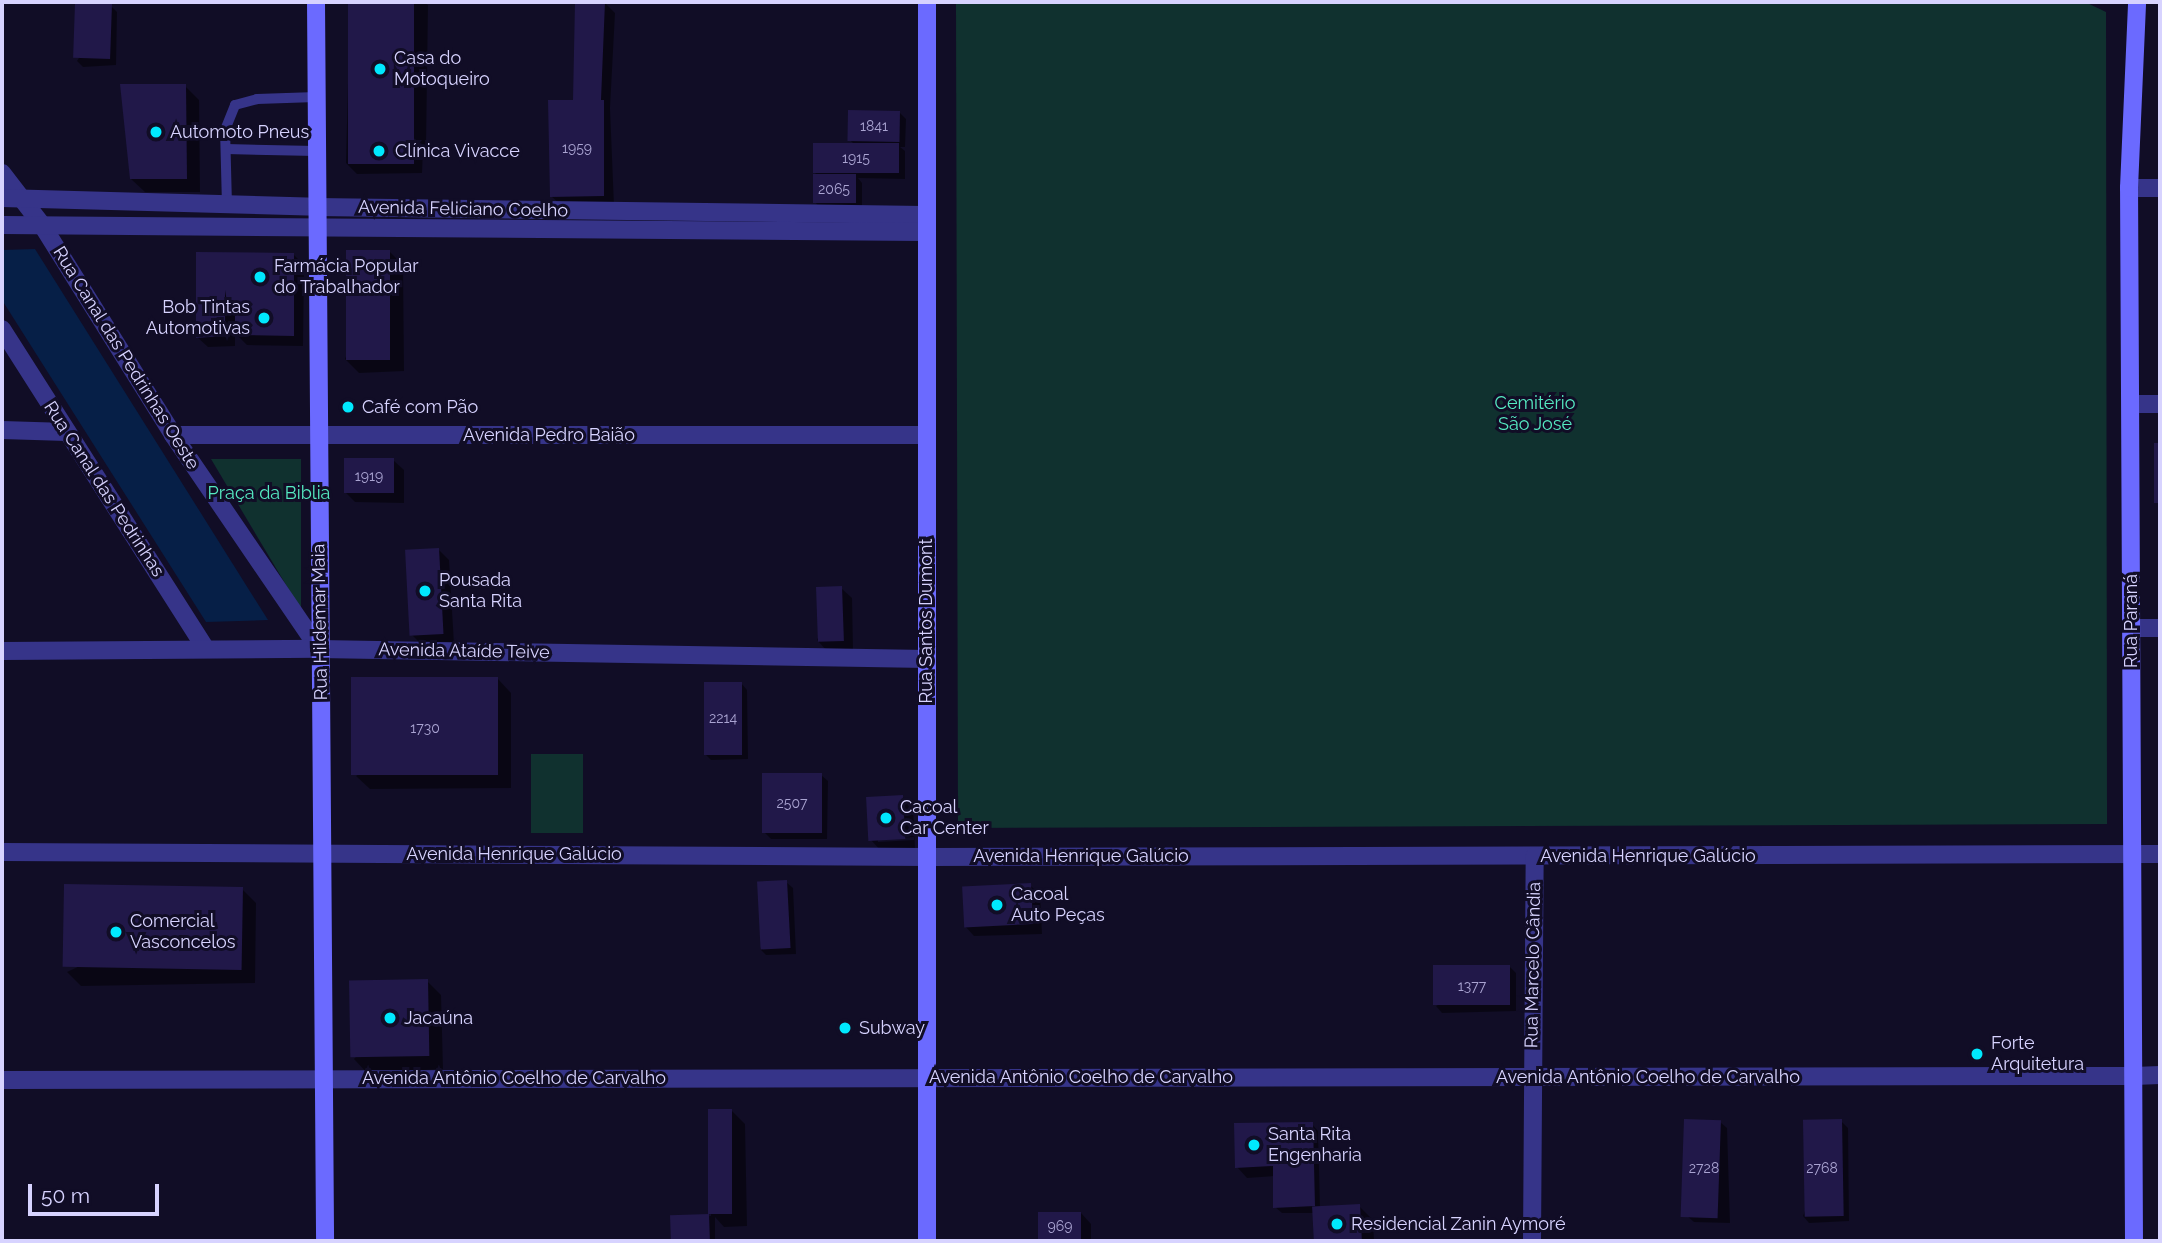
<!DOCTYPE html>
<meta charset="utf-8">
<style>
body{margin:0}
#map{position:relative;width:2162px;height:1243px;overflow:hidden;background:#110d26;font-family:Raleway,sans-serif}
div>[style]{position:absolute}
.green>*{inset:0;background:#10312f;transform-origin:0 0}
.water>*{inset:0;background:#061f47}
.shadow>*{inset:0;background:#0007}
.building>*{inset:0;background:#211849;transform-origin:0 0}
.service>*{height:10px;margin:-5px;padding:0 5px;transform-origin:5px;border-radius:5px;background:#363489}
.minor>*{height:18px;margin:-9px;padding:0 9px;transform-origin:9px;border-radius:9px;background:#363489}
.tertiary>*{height:18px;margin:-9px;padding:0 9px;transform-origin:9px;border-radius:9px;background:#363489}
.secondary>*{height:18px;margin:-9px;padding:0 9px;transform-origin:9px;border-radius:9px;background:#6b6aff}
.dots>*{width:19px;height:19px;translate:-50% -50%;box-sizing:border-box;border:4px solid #110d26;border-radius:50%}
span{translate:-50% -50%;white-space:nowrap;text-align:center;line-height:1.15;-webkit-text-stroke:6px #110d26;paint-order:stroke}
.number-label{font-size:14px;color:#aaa4d2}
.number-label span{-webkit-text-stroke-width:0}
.poi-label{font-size:18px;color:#d7d3ff}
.left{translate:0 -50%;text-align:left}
.right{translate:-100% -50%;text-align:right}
.street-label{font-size:18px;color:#d7d3ff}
.park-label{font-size:18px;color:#55e9c1}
.frame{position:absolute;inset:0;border:4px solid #d7d3ff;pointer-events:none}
.scale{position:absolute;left:28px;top:1184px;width:131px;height:32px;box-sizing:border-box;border:4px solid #d7d3ff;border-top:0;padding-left:9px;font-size:21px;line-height:24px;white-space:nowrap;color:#d7d3ff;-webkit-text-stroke:5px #110d26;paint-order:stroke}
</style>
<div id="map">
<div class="green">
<i style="clip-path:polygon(956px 2px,2085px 2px,2106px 12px,2107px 824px,958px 828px)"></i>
<i style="clip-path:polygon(211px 459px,301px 459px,301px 610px)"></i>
<i style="left:531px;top:754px;width:52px;height:79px"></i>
</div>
<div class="water">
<i style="clip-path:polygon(35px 249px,268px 620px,206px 622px,2px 300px,2px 250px)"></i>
</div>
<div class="shadow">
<i style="clip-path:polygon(350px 2px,424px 2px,428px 5px,426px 147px,405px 132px,423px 150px,422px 173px,357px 174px,346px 163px)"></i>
<i style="clip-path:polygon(605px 3px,615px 13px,610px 108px,614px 206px,562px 206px,551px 196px)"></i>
<i style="clip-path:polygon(111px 6px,117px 12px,116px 65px,83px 67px,77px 61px)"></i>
<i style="clip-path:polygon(185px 86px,199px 100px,200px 192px,145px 192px,131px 179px)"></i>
<i style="clip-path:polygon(899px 112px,906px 119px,905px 147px,900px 147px,905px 151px,905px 179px,858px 178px,862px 183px,862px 209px,821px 209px,815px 202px,818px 176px,814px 172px,855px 145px,850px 140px)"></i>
<i style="clip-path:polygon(389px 251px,403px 265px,404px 371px,359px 373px,345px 359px)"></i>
<i style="clip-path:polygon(198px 254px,293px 254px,304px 265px,303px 346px,247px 345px,235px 333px,235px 346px,208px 347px,197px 337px)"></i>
<i style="clip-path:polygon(393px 460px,404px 470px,404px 503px,355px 502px,345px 492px)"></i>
<i style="clip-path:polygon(439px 550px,449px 560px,454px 644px,422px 645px,411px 634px)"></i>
<i style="clip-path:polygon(841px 588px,852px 598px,853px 650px,827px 651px,817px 640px)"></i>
<i style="clip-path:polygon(498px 679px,511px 693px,511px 788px,370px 789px,356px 776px)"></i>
<i style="clip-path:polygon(741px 683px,747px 690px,748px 759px,711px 760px,705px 754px)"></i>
<i style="clip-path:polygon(821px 775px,828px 781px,827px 839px,771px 839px,765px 833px)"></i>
<i style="clip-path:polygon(evenodd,903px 797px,913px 807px,915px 849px,881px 851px,871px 840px,903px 797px,914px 837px,914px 840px,878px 842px,878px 839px,914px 837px)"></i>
<i style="clip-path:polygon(786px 882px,793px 888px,796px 954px,766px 955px,760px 949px)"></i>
<i style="clip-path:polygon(1030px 885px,1040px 895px,1042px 934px,974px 936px,964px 925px)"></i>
<i style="clip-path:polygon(242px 889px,256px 903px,255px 983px,81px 986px,67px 972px)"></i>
<i style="clip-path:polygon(1510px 967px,1516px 973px,1516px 1011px,1442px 1013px,1436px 1006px)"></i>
<i style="clip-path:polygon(427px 981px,441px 995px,443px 1069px,367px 1073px,354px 1059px)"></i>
<i style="clip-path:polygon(731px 1110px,745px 1124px,747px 1226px,724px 1227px,715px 1217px,715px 1241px,673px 1241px,672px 1217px,711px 1216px,710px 1111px)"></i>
<i style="clip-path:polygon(1841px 1121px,1848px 1128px,1849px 1221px,1809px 1223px,1803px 1216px)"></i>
<i style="clip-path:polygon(1720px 1122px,1727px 1128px,1730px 1223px,1694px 1222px,1687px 1216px)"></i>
<i style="clip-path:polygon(1312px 1124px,1318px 1131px,1320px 1208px,1359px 1206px,1373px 1220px,1374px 1241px,1316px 1241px,1314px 1213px,1282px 1213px,1275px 1207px,1275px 1176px,1247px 1178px,1237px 1167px)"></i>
<i style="clip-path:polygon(1040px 1213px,1081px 1213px,1091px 1224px,1091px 1241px,1040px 1241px)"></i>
</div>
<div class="building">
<i style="left:348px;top:2px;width:66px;height:162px"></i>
<i style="clip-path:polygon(575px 2px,605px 2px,601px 100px,604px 100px,604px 196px,550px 197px,548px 100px,573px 100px)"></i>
<i style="left:112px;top:4px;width:55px;height:37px;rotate:92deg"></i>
<i style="clip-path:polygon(120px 84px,186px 84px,187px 179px,130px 179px)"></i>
<i style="left:848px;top:110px;width:52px;height:31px;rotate:1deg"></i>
<i style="left:813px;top:143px;width:86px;height:30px"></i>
<i style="left:813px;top:174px;width:43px;height:29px"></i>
<i style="left:346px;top:250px;width:44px;height:110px"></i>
<i style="clip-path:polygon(196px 252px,294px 253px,294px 336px,235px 335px,235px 302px,227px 302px,225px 290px,225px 336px,196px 338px)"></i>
<i style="left:2154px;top:443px;width:6px;height:60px"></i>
<i style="left:394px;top:458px;width:35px;height:50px;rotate:90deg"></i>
<i style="left:439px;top:548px;width:86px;height:34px;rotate:87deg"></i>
<i style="left:842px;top:586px;width:55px;height:26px;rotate:88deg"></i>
<i style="left:498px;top:677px;width:98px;height:147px;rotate:90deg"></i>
<i style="left:704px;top:682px;width:38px;height:73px"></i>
<i style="left:762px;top:773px;width:60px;height:60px"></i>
<i style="left:903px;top:795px;width:44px;height:37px;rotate:87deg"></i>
<i style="left:787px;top:880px;width:68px;height:30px;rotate:87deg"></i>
<i style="left:1031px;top:883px;width:41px;height:69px;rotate:87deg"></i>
<i style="left:243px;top:887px;width:83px;height:179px;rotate:91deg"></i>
<i style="left:1510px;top:965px;width:40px;height:77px;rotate:90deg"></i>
<i style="left:428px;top:979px;width:77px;height:79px;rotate:89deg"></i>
<i style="left:708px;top:1109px;width:24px;height:105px"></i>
<i style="left:1684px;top:1119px;width:37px;height:98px;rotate:2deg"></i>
<i style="left:1842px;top:1119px;width:97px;height:39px;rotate:89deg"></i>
<i style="clip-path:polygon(1313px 1122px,1315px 1206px,1273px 1208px,1273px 1166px,1235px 1168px,1234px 1123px)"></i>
<i style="left:1360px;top:1204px;width:37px;height:48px;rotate:87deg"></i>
<i style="left:1038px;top:1212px;width:43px;height:29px"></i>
<i style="left:709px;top:1214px;width:27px;height:39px;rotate:88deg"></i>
</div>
<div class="service">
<i style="left:226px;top:149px;width:90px;rotate:1.3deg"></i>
<i style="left:227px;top:205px;width:75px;rotate:-91.5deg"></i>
<i style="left:225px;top:130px;width:27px;rotate:-68deg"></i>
<i style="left:235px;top:105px;width:23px;rotate:-15deg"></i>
<i style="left:257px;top:99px;width:59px;rotate:-1.9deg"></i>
</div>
<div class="minor">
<i style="left:2px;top:173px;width:66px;rotate:52.4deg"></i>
<i style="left:42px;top:225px;width:248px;rotate:58deg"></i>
<i style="left:173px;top:435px;width:259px;rotate:55.7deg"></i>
<i style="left:2px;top:329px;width:379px;rotate:57.5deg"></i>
<i style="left:2131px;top:404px;width:29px"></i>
<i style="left:2px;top:430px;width:65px;rotate:1.8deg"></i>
<i style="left:173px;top:435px;width:752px"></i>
<i style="left:2131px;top:628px;width:29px"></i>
<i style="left:2px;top:651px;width:317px;rotate:-0.4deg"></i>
<i style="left:319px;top:649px;width:608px;rotate:0.94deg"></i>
<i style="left:2px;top:852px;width:925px;rotate:0.31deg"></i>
<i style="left:927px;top:857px;width:1233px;rotate:-0.14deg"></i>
<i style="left:2134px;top:1076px;width:26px;rotate:-2deg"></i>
<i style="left:1532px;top:1241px;width:385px;rotate:-89.6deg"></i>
</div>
<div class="tertiary">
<i style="left:2129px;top:188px;width:31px"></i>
<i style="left:2px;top:198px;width:314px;rotate:1.6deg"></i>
<i style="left:316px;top:207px;width:608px;rotate:0.75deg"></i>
<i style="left:2px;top:225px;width:922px;rotate:0.43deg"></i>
<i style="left:2px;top:1080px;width:2132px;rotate:-0.11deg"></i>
</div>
<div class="secondary">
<i style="left:316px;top:2px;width:1239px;rotate:89.58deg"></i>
<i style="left:927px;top:1241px;width:1239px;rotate:-90deg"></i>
<i style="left:2134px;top:1241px;width:1053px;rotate:-90.27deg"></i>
<i style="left:2129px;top:188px;width:186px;rotate:-87.5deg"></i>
</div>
<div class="dots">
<i style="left:380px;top:69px;background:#00e8fe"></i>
<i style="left:156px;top:132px;background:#00e8fe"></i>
<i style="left:379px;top:151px;background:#00e8fe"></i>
<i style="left:260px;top:277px;background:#00e8fe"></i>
<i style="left:264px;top:318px;background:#00e8fe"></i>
<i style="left:348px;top:407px;background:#00e8fe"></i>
<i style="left:425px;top:591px;background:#00e8fe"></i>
<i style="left:886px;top:818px;background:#00e8fe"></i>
<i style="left:997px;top:905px;background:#00e8fe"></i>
<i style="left:116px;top:932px;background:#00e8fe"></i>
<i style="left:390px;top:1018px;background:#00e8fe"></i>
<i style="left:845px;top:1028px;background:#00e8fe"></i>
<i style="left:1977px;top:1054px;background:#00e8fe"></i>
<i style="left:1254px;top:1145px;background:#00e8fe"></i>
<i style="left:1337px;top:1224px;background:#00e8fe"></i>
</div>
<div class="number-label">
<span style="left:874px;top:126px">1841</span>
<span style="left:577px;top:148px">1959</span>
<span style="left:856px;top:158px">1915</span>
<span style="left:834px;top:189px">2065</span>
<span style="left:369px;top:476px">1919</span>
<span style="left:723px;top:718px">2214</span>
<span style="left:425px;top:728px">1730</span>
<span style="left:792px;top:803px">2507</span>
<span style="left:1472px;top:986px">1377</span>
<span style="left:1704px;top:1168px">2728</span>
<span style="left:1822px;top:1168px">2768</span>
<span style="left:1060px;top:1226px">969</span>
</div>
<div class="poi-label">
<span class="left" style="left:394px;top:69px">Casa do<br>Motoqueiro</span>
<span class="left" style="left:170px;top:132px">Automoto Pneus</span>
<span class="left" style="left:395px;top:151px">Clínica Vivacce</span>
<span class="left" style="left:274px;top:277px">Farmácia Popular<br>do Trabalhador</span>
<span class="right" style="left:250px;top:318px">Bob Tintas<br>Automotivas</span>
<span class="left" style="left:362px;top:407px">Café com Pão</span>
<span class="left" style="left:439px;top:591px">Pousada<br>Santa Rita</span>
<span class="left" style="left:900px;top:818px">Cacoal<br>Car Center</span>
<span class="left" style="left:1011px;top:905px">Cacoal<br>Auto Peças</span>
<span class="left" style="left:130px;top:932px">Comercial<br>Vasconcelos</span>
<span class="left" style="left:404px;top:1018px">Jacaúna</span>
<span class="left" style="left:859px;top:1028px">Subway</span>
<span class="left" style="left:1991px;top:1054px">Forte<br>Arquitetura</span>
<span class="left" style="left:1268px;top:1145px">Santa Rita<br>Engenharia</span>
<span class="left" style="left:1351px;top:1224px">Residencial Zanin Aymoré</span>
</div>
<div class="street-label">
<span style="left:463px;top:209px;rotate:1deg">Avenida Feliciano Coelho</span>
<span style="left:126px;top:358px;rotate:58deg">Rua Canal das Pedrinhas Oeste</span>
<span style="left:549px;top:435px">Avenida Pedro Baião</span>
<span style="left:104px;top:489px;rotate:57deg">Rua Canal das Pedrinhas</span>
<span style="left:926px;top:621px;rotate:-90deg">Rua Santos Dumont</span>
<span style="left:2131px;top:621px;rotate:-90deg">Rua Paraná</span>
<span style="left:320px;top:622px;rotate:-91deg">Rua Hildemar Maia</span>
<span style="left:464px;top:651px;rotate:1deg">Avenida Ataíde Teive</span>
<span style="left:514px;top:854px">Avenida Henrique Galúcio</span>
<span style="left:1081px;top:856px">Avenida Henrique Galúcio</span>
<span style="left:1648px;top:856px">Avenida Henrique Galúcio</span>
<span style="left:1533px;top:965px;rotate:-89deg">Rua Marcelo Cândia</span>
<span style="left:1081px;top:1077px">Avenida Antônio Coelho de Carvalho</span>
<span style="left:1648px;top:1077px">Avenida Antônio Coelho de Carvalho</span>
<span style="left:514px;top:1078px">Avenida Antônio Coelho de Carvalho</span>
</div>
<div class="park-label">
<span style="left:1535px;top:414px">Cemitério<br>São José</span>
<span style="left:269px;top:493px">Praça da Biblia</span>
</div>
<div class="frame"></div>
<div class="scale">50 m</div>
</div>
